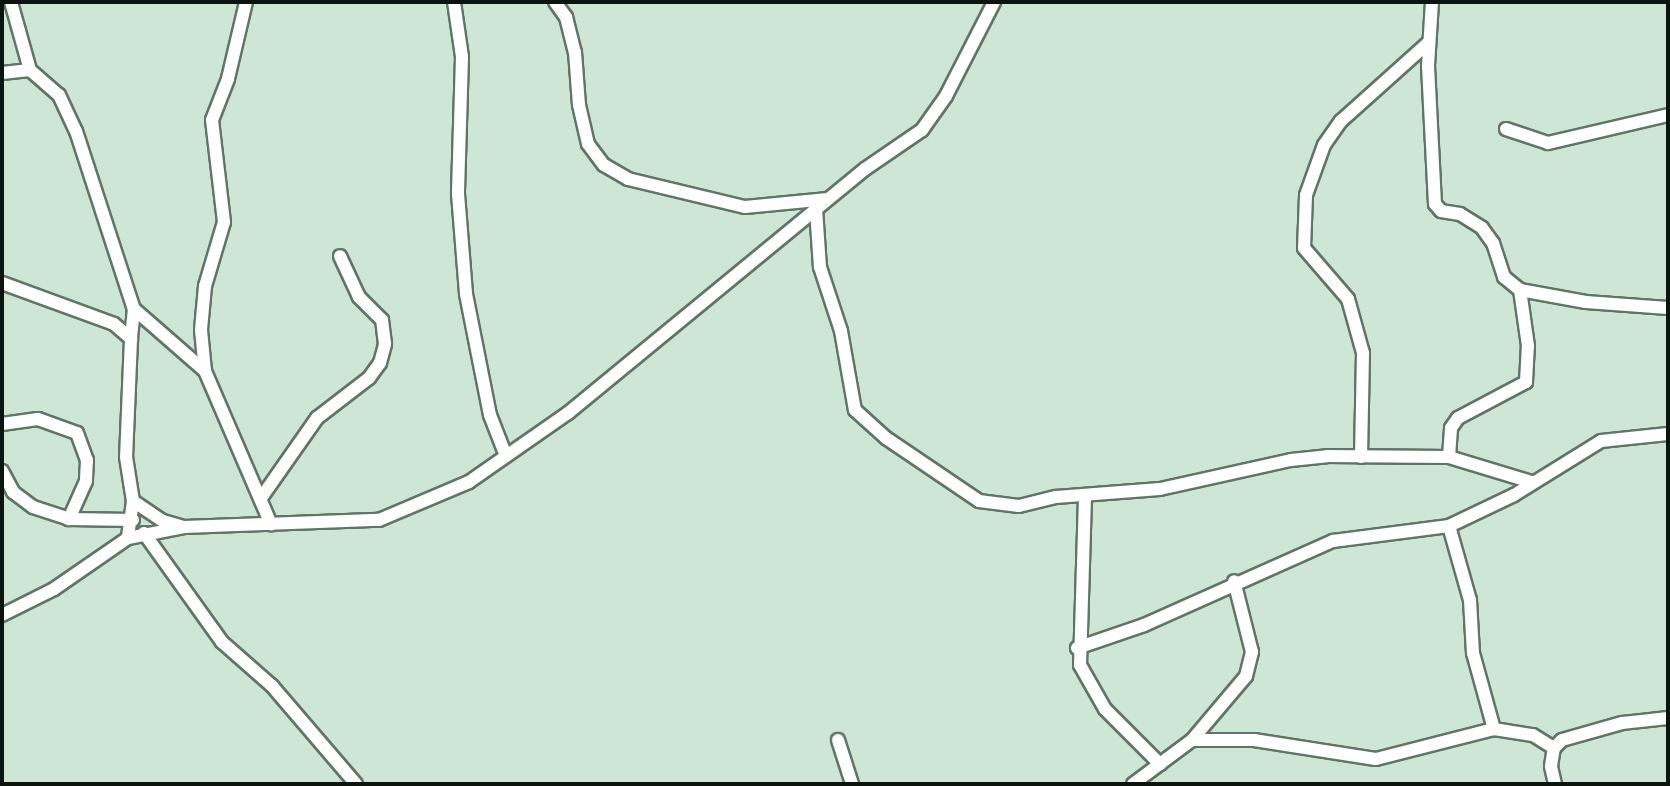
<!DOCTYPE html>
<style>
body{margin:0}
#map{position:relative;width:1670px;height:786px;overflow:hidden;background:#cde6d5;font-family:Raleway,sans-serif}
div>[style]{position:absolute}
.roads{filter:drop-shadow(2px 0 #5f7566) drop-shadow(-2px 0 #5f7566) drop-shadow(0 2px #5f7566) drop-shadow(0 -2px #5f7566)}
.minor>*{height:12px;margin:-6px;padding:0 6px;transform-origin:6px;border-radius:6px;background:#fff}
span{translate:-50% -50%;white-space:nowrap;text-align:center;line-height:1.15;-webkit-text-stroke:5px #daf3e2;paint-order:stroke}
.frame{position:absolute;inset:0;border:4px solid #0b140e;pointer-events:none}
</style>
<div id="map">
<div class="roads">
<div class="minor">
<i style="left:11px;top:2px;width:71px;rotate:74.4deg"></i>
<i style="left:246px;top:2px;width:79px;rotate:103.2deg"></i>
<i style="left:228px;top:79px;width:44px;rotate:111.3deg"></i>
<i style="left:212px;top:120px;width:103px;rotate:83.3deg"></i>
<i style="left:224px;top:222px;width:67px;rotate:106.5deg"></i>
<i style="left:205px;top:286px;width:44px;rotate:95.2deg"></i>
<i style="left:201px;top:330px;width:41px;rotate:84.4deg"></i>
<i style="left:205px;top:371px;width:167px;rotate:66.7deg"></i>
<i style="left:454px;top:2px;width:56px;rotate:81.7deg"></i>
<i style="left:462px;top:57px;width:137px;rotate:91.7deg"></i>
<i style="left:458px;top:194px;width:100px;rotate:85.4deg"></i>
<i style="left:466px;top:294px;width:123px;rotate:78.8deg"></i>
<i style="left:490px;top:415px;width:44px;rotate:68.7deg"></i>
<i style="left:555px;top:2px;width:19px;rotate:54deg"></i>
<i style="left:566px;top:17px;width:36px;rotate:76deg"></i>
<i style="left:575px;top:52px;width:53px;rotate:85.7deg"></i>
<i style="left:579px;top:105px;width:40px;rotate:77deg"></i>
<i style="left:588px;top:144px;width:26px;rotate:53deg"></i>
<i style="left:604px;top:165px;width:28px;rotate:30deg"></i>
<i style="left:628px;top:179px;width:120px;rotate:13.5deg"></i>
<i style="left:745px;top:207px;width:83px;rotate:-5.5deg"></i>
<i style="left:1432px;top:2px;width:64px;rotate:93.6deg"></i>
<i style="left:1428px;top:66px;width:138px;rotate:87.1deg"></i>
<i style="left:1435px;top:204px;width:9px;rotate:49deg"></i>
<i style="left:1441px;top:211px;width:19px;rotate:9deg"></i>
<i style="left:1460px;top:214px;width:26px;rotate:32deg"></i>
<i style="left:1482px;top:228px;width:19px;rotate:54deg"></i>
<i style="left:1493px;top:243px;width:36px;rotate:72deg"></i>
<i style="left:1504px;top:277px;width:21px;rotate:39deg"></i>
<i style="left:1520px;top:290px;width:67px;rotate:10.3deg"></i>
<i style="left:1586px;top:302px;width:82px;rotate:4.2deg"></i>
<i style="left:2px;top:73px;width:28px;rotate:-6deg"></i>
<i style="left:30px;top:70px;width:38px;rotate:41deg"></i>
<i style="left:59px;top:95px;width:40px;rotate:65deg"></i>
<i style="left:76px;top:131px;width:187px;rotate:72deg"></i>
<i style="left:134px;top:309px;width:30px;rotate:96deg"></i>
<i style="left:1506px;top:129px;width:44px;rotate:18.4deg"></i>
<i style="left:1548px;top:143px;width:123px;rotate:-13.1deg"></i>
<i style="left:816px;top:209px;width:58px;rotate:86.1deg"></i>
<i style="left:820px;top:267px;width:67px;rotate:71.8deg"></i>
<i style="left:841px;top:331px;width:80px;rotate:80deg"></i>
<i style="left:855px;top:410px;width:42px;rotate:42.1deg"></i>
<i style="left:886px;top:438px;width:112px;rotate:34.1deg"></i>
<i style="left:979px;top:501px;width:40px;rotate:7.1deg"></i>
<i style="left:1019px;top:506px;width:38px;rotate:-14deg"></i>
<i style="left:1056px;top:497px;width:104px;rotate:-4.4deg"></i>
<i style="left:1160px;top:489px;width:134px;rotate:-12.5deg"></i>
<i style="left:1291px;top:460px;width:36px;rotate:-6deg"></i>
<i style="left:1327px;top:456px;width:122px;rotate:0.5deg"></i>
<i style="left:1449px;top:457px;width:87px;rotate:16.8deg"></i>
<i style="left:2px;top:283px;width:119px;rotate:20.1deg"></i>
<i style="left:114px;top:324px;width:23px;rotate:41deg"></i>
<i style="left:131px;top:339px;width:118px;rotate:92.4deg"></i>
<i style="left:126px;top:457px;width:45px;rotate:81deg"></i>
<i style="left:133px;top:501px;width:37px;rotate:98deg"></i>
<i style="left:134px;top:309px;width:94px;rotate:41.1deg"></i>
<i style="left:2px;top:424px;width:36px;rotate:-8deg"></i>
<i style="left:38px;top:419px;width:41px;rotate:19.7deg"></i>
<i style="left:77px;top:433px;width:29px;rotate:70deg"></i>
<i style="left:87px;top:460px;width:21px;rotate:93deg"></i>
<i style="left:86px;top:481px;width:42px;rotate:114.1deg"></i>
<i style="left:1361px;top:457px;width:104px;rotate:-88.9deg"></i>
<i style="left:1363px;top:353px;width:56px;rotate:-105.5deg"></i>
<i style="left:1348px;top:299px;width:67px;rotate:-130.8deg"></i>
<i style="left:1304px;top:248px;width:53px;rotate:-87.8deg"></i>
<i style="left:1306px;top:195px;width:53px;rotate:-70.2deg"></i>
<i style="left:1324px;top:145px;width:29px;rotate:-55deg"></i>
<i style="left:1341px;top:121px;width:118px;rotate:-41.9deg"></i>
<i style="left:1449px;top:457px;width:29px;rotate:-86deg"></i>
<i style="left:1451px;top:428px;width:12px;rotate:-55deg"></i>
<i style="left:1458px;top:418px;width:77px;rotate:-27.9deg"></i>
<i style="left:1526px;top:382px;width:36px;rotate:-87deg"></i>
<i style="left:1528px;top:346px;width:57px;rotate:-98.1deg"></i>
<i style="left:2px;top:471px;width:24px;rotate:62deg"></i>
<i style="left:13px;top:492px;width:25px;rotate:37deg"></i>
<i style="left:33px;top:507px;width:38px;rotate:18deg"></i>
<i style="left:69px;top:519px;width:64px;rotate:0.9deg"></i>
<i style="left:1085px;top:497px;width:168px;rotate:91.7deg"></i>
<i style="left:1080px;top:665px;width:51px;rotate:60.4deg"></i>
<i style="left:1105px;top:709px;width:78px;rotate:45deg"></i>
<i style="left:261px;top:498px;width:98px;rotate:-55deg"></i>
<i style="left:317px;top:418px;width:66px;rotate:-37.6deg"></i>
<i style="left:369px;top:378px;width:19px;rotate:-54deg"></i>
<i style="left:380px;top:363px;width:20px;rotate:-75deg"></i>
<i style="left:385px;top:344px;width:24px;rotate:-97deg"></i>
<i style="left:382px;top:320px;width:33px;rotate:-135deg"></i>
<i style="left:359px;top:297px;width:45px;rotate:-114.9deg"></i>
<i style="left:133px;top:501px;width:36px;rotate:34deg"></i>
<i style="left:163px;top:521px;width:19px;rotate:16deg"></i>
<i style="left:1449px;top:526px;width:77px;rotate:74.2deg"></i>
<i style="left:1470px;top:600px;width:53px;rotate:86.8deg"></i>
<i style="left:1473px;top:653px;width:79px;rotate:74.6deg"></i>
<i style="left:1494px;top:729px;width:39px;rotate:9deg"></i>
<i style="left:1533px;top:735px;width:25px;rotate:32deg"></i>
<i style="left:144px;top:533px;width:134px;rotate:54.4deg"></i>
<i style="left:222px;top:642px;width:67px;rotate:41.3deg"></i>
<i style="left:272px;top:686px;width:129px;rotate:49.4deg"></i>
<i style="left:2px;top:615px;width:58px;rotate:-26.6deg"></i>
<i style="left:54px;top:589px;width:90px;rotate:-34.6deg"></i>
<i style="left:128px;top:538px;width:57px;rotate:-11.1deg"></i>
<i style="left:184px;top:527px;width:195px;rotate:-2.1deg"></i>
<i style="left:379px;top:520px;width:98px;rotate:-22.9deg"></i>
<i style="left:469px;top:482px;width:121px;rotate:-34.9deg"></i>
<i style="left:568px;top:413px;width:384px;rotate:-39.4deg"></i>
<i style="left:865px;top:169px;width:69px;rotate:-34.4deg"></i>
<i style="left:922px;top:130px;width:42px;rotate:-54.8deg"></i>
<i style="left:946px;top:96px;width:106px;rotate:-62.9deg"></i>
<i style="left:1077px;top:648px;width:71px;rotate:-18.9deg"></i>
<i style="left:1144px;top:625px;width:207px;rotate:-24deg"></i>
<i style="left:1333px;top:541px;width:117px;rotate:-7.4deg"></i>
<i style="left:1449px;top:526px;width:72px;rotate:-25.5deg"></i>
<i style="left:1514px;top:495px;width:102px;rotate:-31.8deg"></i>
<i style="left:1601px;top:441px;width:67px;rotate:-6deg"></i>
<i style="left:838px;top:740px;width:46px;rotate:72.3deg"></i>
<i style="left:1192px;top:740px;width:62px"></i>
<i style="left:1254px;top:740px;width:123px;rotate:8.9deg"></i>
<i style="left:1376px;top:759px;width:122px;rotate:-14.3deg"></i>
<i style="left:1133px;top:784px;width:74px;rotate:-36.7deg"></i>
<i style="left:1192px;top:740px;width:84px;rotate:-49.8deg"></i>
<i style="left:1246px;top:676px;width:25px;rotate:-76deg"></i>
<i style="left:1252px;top:652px;width:73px;rotate:-104.2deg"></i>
<i style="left:1555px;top:784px;width:18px;rotate:-103deg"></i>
<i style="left:1551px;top:766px;width:18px;rotate:-81deg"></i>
<i style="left:1554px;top:748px;width:11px;rotate:-45deg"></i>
<i style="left:1562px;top:740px;width:62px;rotate:-15.8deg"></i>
<i style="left:1622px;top:723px;width:46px;rotate:-6.2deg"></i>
</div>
</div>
<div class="frame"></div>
</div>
